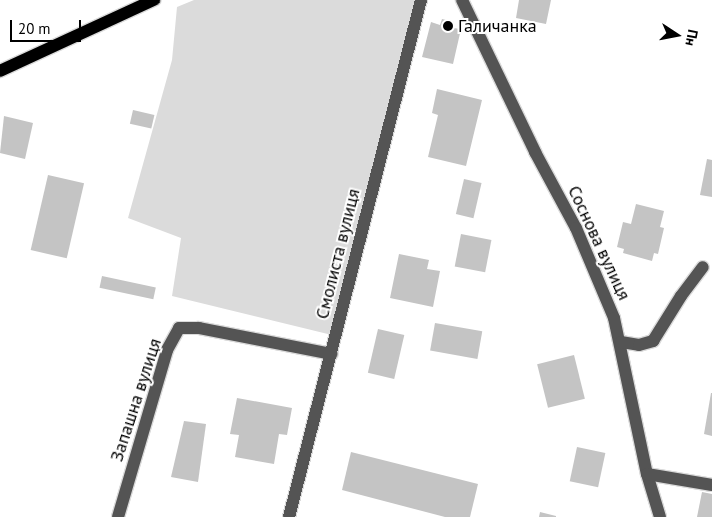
<!DOCTYPE html>
<meta charset="utf-8">
<style>
body{margin:0}
#map{position:relative;width:712px;height:517px;overflow:hidden;background:#fff;font-family:"PT Sans",sans-serif}
div>[style]{position:absolute}
.green>*{inset:0;background:#dbdbdb}
.building>*{inset:0;background:#c4c4c4;transform-origin:0 0}
.roads{filter:drop-shadow(1px 0 #dbdbdb) drop-shadow(-1px 0 #dbdbdb) drop-shadow(0 1px #dbdbdb) drop-shadow(0 -1px #dbdbdb)}
.minor>*{height:12px;margin:-6px;padding:0 6px;transform-origin:6px;border-radius:6px;background:#545454}
.major>*{height:12px;margin:-6px;padding:0 6px;transform-origin:6px;border-radius:6px;background:#000}
.dots>*{width:14px;height:14px;translate:-50% -50%;box-sizing:border-box;border:2px solid #fff;border-radius:50%}
span{translate:-50% -50%;white-space:nowrap;text-align:center;line-height:1.15;-webkit-text-stroke:4px #fff;paint-order:stroke}
.poi-label{font-size:18px;color:#000}
.left{translate:0 -50%;text-align:left}
.street-label{font-size:18px;color:#000}
.north{position:absolute;left:652px;top:10px;width:50px;height:50px;-webkit-text-stroke:4px #fff;paint-order:stroke;rotate:101deg;font-size:14px;font-weight:700;line-height:20px;text-align:center;color:#000}
.north::after{content:'';display:block;margin:auto;width:18px;height:22px;background:#000;clip-path:polygon(50% 0,100% 100%,50% 72%,0 100%)}
.scale{position:absolute;left:10px;top:20px;width:71px;height:22px;box-sizing:border-box;border:2px solid #000;border-top:0;padding-left:6px;font-size:15px;line-height:18px;white-space:nowrap;color:#000;-webkit-text-stroke:4px #fff;paint-order:stroke}
</style>
<div id="map">
<div class="green">
<i style="clip-path:polygon(194px 0,421px 0,336px 336px,172px 296px,181px 238px,128px 218px,172px 60px,177px 7px)"></i>
</div>
<div class="building">
<i style="clip-path:polygon(519px 0,551px 0,546px 24px,516px 18px)"></i>
<i style="clip-path:polygon(442px 19px,454px 22px,453px 28px,461px 29px,453px 64px,422px 57px,431px 22px,440px 25px)"></i>
<i style="clip-path:polygon(437px 89px,482px 100px,466px 166px,428px 157px,438px 115px,432px 113px)"></i>
<i style="left:133px;top:110px;width:22px;height:14px;rotate:13deg"></i>
<i style="clip-path:polygon(4px 116px,33px 123px,25px 159px,0 153px)"></i>
<i style="clip-path:polygon(707px 159px,712px 160px,712px 197px,700px 195px)"></i>
<i style="left:48px;top:175px;width:37px;height:77px;rotate:13deg"></i>
<i style="left:464px;top:179px;width:18px;height:36px;rotate:13deg"></i>
<i style="clip-path:polygon(636px 204px,664px 211px,660px 227px,664px 228px,658px 254px,654px 253px,652px 261px,623px 253px,624px 249px,617px 247px,623px 222px,631px 224px)"></i>
<i style="left:461px;top:234px;width:31px;height:33px;rotate:11deg"></i>
<i style="clip-path:polygon(399px 254px,429px 260px,427px 269px,440px 271px,433px 307px,390px 298px)"></i>
<i style="left:102px;top:276px;width:55px;height:12px;rotate:12deg"></i>
<i style="left:435px;top:323px;width:48px;height:28px;rotate:10deg"></i>
<i style="left:378px;top:329px;width:27px;height:45px;rotate:13deg"></i>
<i style="left:574px;top:355px;width:45px;height:38px;rotate:76deg"></i>
<i style="clip-path:polygon(711px 393px,712px 393px,712px 436px,704px 434px)"></i>
<i style="clip-path:polygon(237px 398px,292px 408px,287px 435px,279px 434px,274px 464px,235px 457px,239px 435px,230px 434px)"></i>
<i style="clip-path:polygon(184px 421px,206px 424px,198px 482px,171px 477px)"></i>
<i style="left:577px;top:447px;width:29px;height:35px;rotate:12deg"></i>
<i style="clip-path:polygon(351px 452px,478px 484px,470px 517px,445px 517px,342px 490px)"></i>
<i style="clip-path:polygon(702px 492px,712px 494px,712px 517px,697px 517px)"></i>
<i style="clip-path:polygon(540px 512px,556px 516px,556px 517px,539px 517px)"></i>
</div>
<div class="roads">
<div class="minor">
<i style="left:462px;top:0;width:169px;rotate:64.3deg"></i>
<i style="left:535px;top:152px;width:86px;rotate:61.7deg"></i>
<i style="left:576px;top:228px;width:98px;rotate:67.1deg"></i>
<i style="left:614px;top:318px;width:159px;rotate:78.1deg"></i>
<i style="left:647px;top:474px;width:45px;rotate:73.2deg"></i>
<i style="left:621px;top:342px;width:18px;rotate:9deg"></i>
<i style="left:639px;top:345px;width:15px;rotate:-16deg"></i>
<i style="left:653px;top:341px;width:53px;rotate:-58.1deg"></i>
<i style="left:681px;top:296px;width:36px;rotate:-53deg"></i>
<i style="left:647px;top:474px;width:66px;rotate:9.6deg"></i>
<i style="left:118px;top:517px;width:174px;rotate:-73.6deg"></i>
<i style="left:167px;top:350px;width:25px;rotate:-61deg"></i>
<i style="left:179px;top:328px;width:20px"></i>
<i style="left:199px;top:328px;width:135px;rotate:11.1deg"></i>
<i style="left:289px;top:517px;width:534px;rotate:-75.68deg"></i>
</div>
<div class="major">
<i style="left:0;top:71px;width:170px;rotate:-24.8deg"></i>
</div>
</div>
<div class="dots">
<i style="left:448px;top:26px;background:#000"></i>
</div>
<div class="poi-label">
<span class="left" style="left:458px;top:26px">Галичанка</span>
</div>
<div class="street-label">
<span style="left:599px;top:243px;rotate:65deg">Соснова вулиця</span>
<span style="left:338px;top:254px;rotate:-76deg">Смолиста вулиця</span>
<span style="left:136px;top:400px;rotate:-72deg">Запашна вулиця</span>
</div>
<div class="north">Пн</div>
<div class="scale">20 m</div>
</div>
